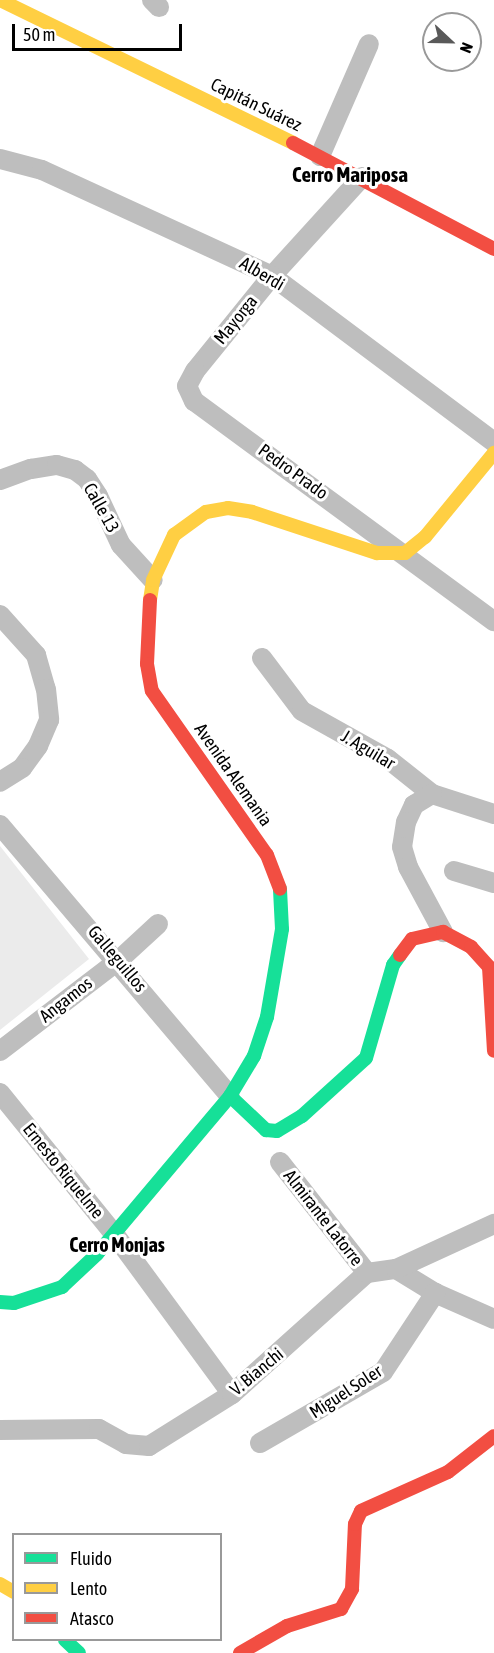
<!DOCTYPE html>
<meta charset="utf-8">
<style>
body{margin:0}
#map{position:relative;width:494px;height:1653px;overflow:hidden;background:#fff;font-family:"Asap Condensed",sans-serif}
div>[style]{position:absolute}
.green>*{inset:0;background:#ebebeb}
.street>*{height:20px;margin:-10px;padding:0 10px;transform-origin:10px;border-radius:10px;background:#bebebe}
.fast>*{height:14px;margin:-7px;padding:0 7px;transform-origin:7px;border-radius:7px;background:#16e098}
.slow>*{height:14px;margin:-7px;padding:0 7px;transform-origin:7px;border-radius:7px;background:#ffcf43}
.jam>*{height:14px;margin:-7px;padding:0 7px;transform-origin:7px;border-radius:7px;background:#f24e42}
span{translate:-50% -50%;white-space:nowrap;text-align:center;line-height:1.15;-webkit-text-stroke:6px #fff;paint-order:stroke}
.street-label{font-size:18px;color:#000}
.neighbourhood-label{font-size:20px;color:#000;font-weight:700}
.quarter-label{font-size:21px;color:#000;font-weight:700}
.legend{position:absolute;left:12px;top:1533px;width:210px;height:108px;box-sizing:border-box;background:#fff;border:2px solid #999;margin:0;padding:8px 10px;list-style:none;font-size:18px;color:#000}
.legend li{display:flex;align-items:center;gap:12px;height:30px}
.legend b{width:30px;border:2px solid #999}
.north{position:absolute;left:422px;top:12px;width:60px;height:60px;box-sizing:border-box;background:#fff;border:2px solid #999;border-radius:50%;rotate:112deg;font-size:16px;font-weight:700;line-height:24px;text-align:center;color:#000}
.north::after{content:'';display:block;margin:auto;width:21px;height:27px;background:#595959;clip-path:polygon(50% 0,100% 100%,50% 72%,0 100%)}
.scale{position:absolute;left:12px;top:24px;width:170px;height:27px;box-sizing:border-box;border:3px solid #000;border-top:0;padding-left:8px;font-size:18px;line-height:21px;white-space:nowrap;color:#000;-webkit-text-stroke:4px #fff;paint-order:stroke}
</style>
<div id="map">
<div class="green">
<i style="clip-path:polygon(0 846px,89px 959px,0 1030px)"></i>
</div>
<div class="street">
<i style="left:152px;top:0;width:10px;rotate:45deg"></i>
<i style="left:320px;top:156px;width:122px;rotate:-66.4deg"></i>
<i style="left:0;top:159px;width:43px;rotate:14.7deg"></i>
<i style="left:42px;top:170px;width:253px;rotate:24.7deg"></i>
<i style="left:272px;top:276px;width:277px;rotate:36.8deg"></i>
<i style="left:362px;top:177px;width:134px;rotate:132.3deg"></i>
<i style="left:272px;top:276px;width:122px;rotate:129deg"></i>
<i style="left:195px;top:371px;width:17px;rotate:118deg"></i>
<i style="left:187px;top:386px;width:17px;rotate:65deg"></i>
<i style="left:194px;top:401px;width:372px;rotate:36.3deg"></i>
<i style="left:0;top:480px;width:33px;rotate:-20deg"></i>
<i style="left:31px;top:469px;width:26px;rotate:-9deg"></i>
<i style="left:57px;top:465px;width:19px;rotate:16deg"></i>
<i style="left:75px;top:470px;width:15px;rotate:37deg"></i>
<i style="left:87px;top:479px;width:20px;rotate:57deg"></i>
<i style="left:98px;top:496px;width:54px;rotate:64.9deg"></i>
<i style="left:121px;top:545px;width:47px;rotate:47.6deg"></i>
<i style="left:0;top:615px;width:54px;rotate:48deg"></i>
<i style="left:36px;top:655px;width:35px;rotate:74deg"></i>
<i style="left:46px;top:689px;width:31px;rotate:84deg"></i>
<i style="left:49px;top:720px;width:28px;rotate:113deg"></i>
<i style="left:38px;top:746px;width:27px;rotate:126deg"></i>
<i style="left:22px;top:768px;width:26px;rotate:148deg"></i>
<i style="left:262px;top:658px;width:66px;rotate:53deg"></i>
<i style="left:302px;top:711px;width:98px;rotate:29.2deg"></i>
<i style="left:388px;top:759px;width:56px;rotate:38.5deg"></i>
<i style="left:432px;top:794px;width:65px;rotate:17.9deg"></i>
<i style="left:432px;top:794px;width:21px;rotate:149deg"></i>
<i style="left:414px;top:805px;width:19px;rotate:115deg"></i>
<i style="left:406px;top:822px;width:25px;rotate:99deg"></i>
<i style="left:402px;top:847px;width:21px;rotate:73deg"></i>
<i style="left:408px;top:867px;width:74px;rotate:61.7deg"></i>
<i style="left:0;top:825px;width:355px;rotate:49.7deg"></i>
<i style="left:454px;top:871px;width:42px;rotate:16.7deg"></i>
<i style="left:0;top:1051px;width:150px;rotate:-37.4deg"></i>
<i style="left:119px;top:960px;width:53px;rotate:-42.7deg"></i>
<i style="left:0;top:1093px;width:183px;rotate:51deg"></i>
<i style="left:115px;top:1235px;width:197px;rotate:53.7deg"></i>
<i style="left:280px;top:1162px;width:141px;rotate:51.9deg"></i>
<i style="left:396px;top:1269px;width:46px;rotate:31.6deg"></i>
<i style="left:435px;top:1293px;width:64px;rotate:23.8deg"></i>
<i style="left:0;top:1430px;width:99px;rotate:-0.6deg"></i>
<i style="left:99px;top:1429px;width:31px;rotate:29deg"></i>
<i style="left:126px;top:1444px;width:23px;rotate:5deg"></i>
<i style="left:149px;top:1446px;width:98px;rotate:-32.1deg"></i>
<i style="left:232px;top:1394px;width:181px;rotate:-41.9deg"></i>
<i style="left:367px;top:1273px;width:29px;rotate:-8deg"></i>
<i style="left:396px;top:1269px;width:108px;rotate:-24.7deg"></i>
<i style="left:260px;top:1443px;width:142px;rotate:-30deg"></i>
<i style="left:383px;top:1372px;width:95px;rotate:-56.6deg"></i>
</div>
<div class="fast">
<i style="left:230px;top:1096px;width:50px;rotate:43.4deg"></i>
<i style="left:266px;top:1130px;width:11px;rotate:5deg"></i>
<i style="left:277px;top:1131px;width:29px;rotate:-31deg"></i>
<i style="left:302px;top:1116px;width:86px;rotate:-42.2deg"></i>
<i style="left:366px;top:1058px;width:97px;rotate:-73.8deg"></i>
<i style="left:393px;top:965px;width:12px;rotate:-55deg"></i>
<i style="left:0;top:1302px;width:14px;rotate:4deg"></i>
<i style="left:14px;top:1303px;width:51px;rotate:-18.4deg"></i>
<i style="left:62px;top:1287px;width:48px;rotate:-43.3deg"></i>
<i style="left:97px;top:1254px;width:207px;rotate:-49.9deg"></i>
<i style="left:230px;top:1096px;width:47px;rotate:-59deg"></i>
<i style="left:254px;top:1056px;width:41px;rotate:-71.6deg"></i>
<i style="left:267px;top:1017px;width:89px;rotate:-80.3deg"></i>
<i style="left:282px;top:929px;width:40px;rotate:-92.9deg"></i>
<i style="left:65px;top:1640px;width:19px;rotate:43deg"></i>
</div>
<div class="slow">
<i style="left:0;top:0;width:326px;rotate:26deg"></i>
<i style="left:150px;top:600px;width:20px;rotate:-81deg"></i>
<i style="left:153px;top:580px;width:50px;rotate:-65deg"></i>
<i style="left:174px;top:535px;width:39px;rotate:-36deg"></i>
<i style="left:206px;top:512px;width:22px;rotate:-10deg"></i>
<i style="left:228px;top:508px;width:24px;rotate:9deg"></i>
<i style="left:252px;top:512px;width:132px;rotate:18.2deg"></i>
<i style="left:377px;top:553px;width:28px"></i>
<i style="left:405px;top:553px;width:26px;rotate:-39deg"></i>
<i style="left:425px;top:537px;width:109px;rotate:-50.6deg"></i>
<i style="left:0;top:1584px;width:16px;rotate:30deg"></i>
</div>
<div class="jam">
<i style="left:293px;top:143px;width:227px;rotate:27.8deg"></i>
<i style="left:150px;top:600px;width:64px;rotate:92.7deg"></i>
<i style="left:147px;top:664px;width:27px;rotate:80deg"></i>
<i style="left:152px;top:691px;width:200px;rotate:55deg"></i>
<i style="left:267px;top:855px;width:36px;rotate:69deg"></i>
<i style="left:400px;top:955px;width:20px;rotate:-53deg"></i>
<i style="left:412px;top:939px;width:32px;rotate:-13deg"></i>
<i style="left:443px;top:932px;width:32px;rotate:28deg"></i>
<i style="left:471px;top:947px;width:27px;rotate:48deg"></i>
<i style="left:489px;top:967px;width:84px;rotate:86.6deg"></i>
<i style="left:240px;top:1653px;width:54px;rotate:-29.9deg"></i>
<i style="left:287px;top:1626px;width:57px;rotate:-17.5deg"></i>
<i style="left:341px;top:1609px;width:23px;rotate:-61deg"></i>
<i style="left:352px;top:1589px;width:65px;rotate:-87.4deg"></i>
<i style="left:355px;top:1524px;width:14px;rotate:-65deg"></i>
<i style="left:361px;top:1511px;width:95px;rotate:-24.1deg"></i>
<i style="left:448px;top:1472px;width:58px;rotate:-38deg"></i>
</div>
<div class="street-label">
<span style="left:256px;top:105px;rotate:26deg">Capitán Suárez</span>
<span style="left:262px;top:274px;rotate:30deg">Alberdi</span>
<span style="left:236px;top:320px;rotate:-51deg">Mayorga</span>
<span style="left:293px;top:472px;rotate:36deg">Pedro Prado</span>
<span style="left:101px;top:508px;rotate:61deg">Calle 13</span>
<span style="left:368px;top:750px;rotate:31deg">J. Aguilar</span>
<span style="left:233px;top:775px;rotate:55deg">Avenida Alemania</span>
<span style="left:117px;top:959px;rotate:50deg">Galleguillos</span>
<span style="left:66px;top:1000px;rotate:-38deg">Angamos</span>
<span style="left:63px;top:1171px;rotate:51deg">Ernesto Riquelme</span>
<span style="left:323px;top:1218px;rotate:52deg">Almirante Latorre</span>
<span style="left:257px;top:1372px;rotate:-40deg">V. Bianchi</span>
<span style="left:346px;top:1392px;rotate:-33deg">Miguel Soler</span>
</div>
<div class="neighbourhood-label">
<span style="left:117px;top:1244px">Cerro Monjas</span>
</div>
<div class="quarter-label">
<span style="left:350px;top:174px">Cerro Mariposa</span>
</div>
<ul class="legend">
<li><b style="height:8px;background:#16e098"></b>Fluido</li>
<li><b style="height:8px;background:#ffcf43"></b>Lento</li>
<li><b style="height:8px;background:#f24e42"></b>Atasco</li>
</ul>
<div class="north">N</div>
<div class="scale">50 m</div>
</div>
